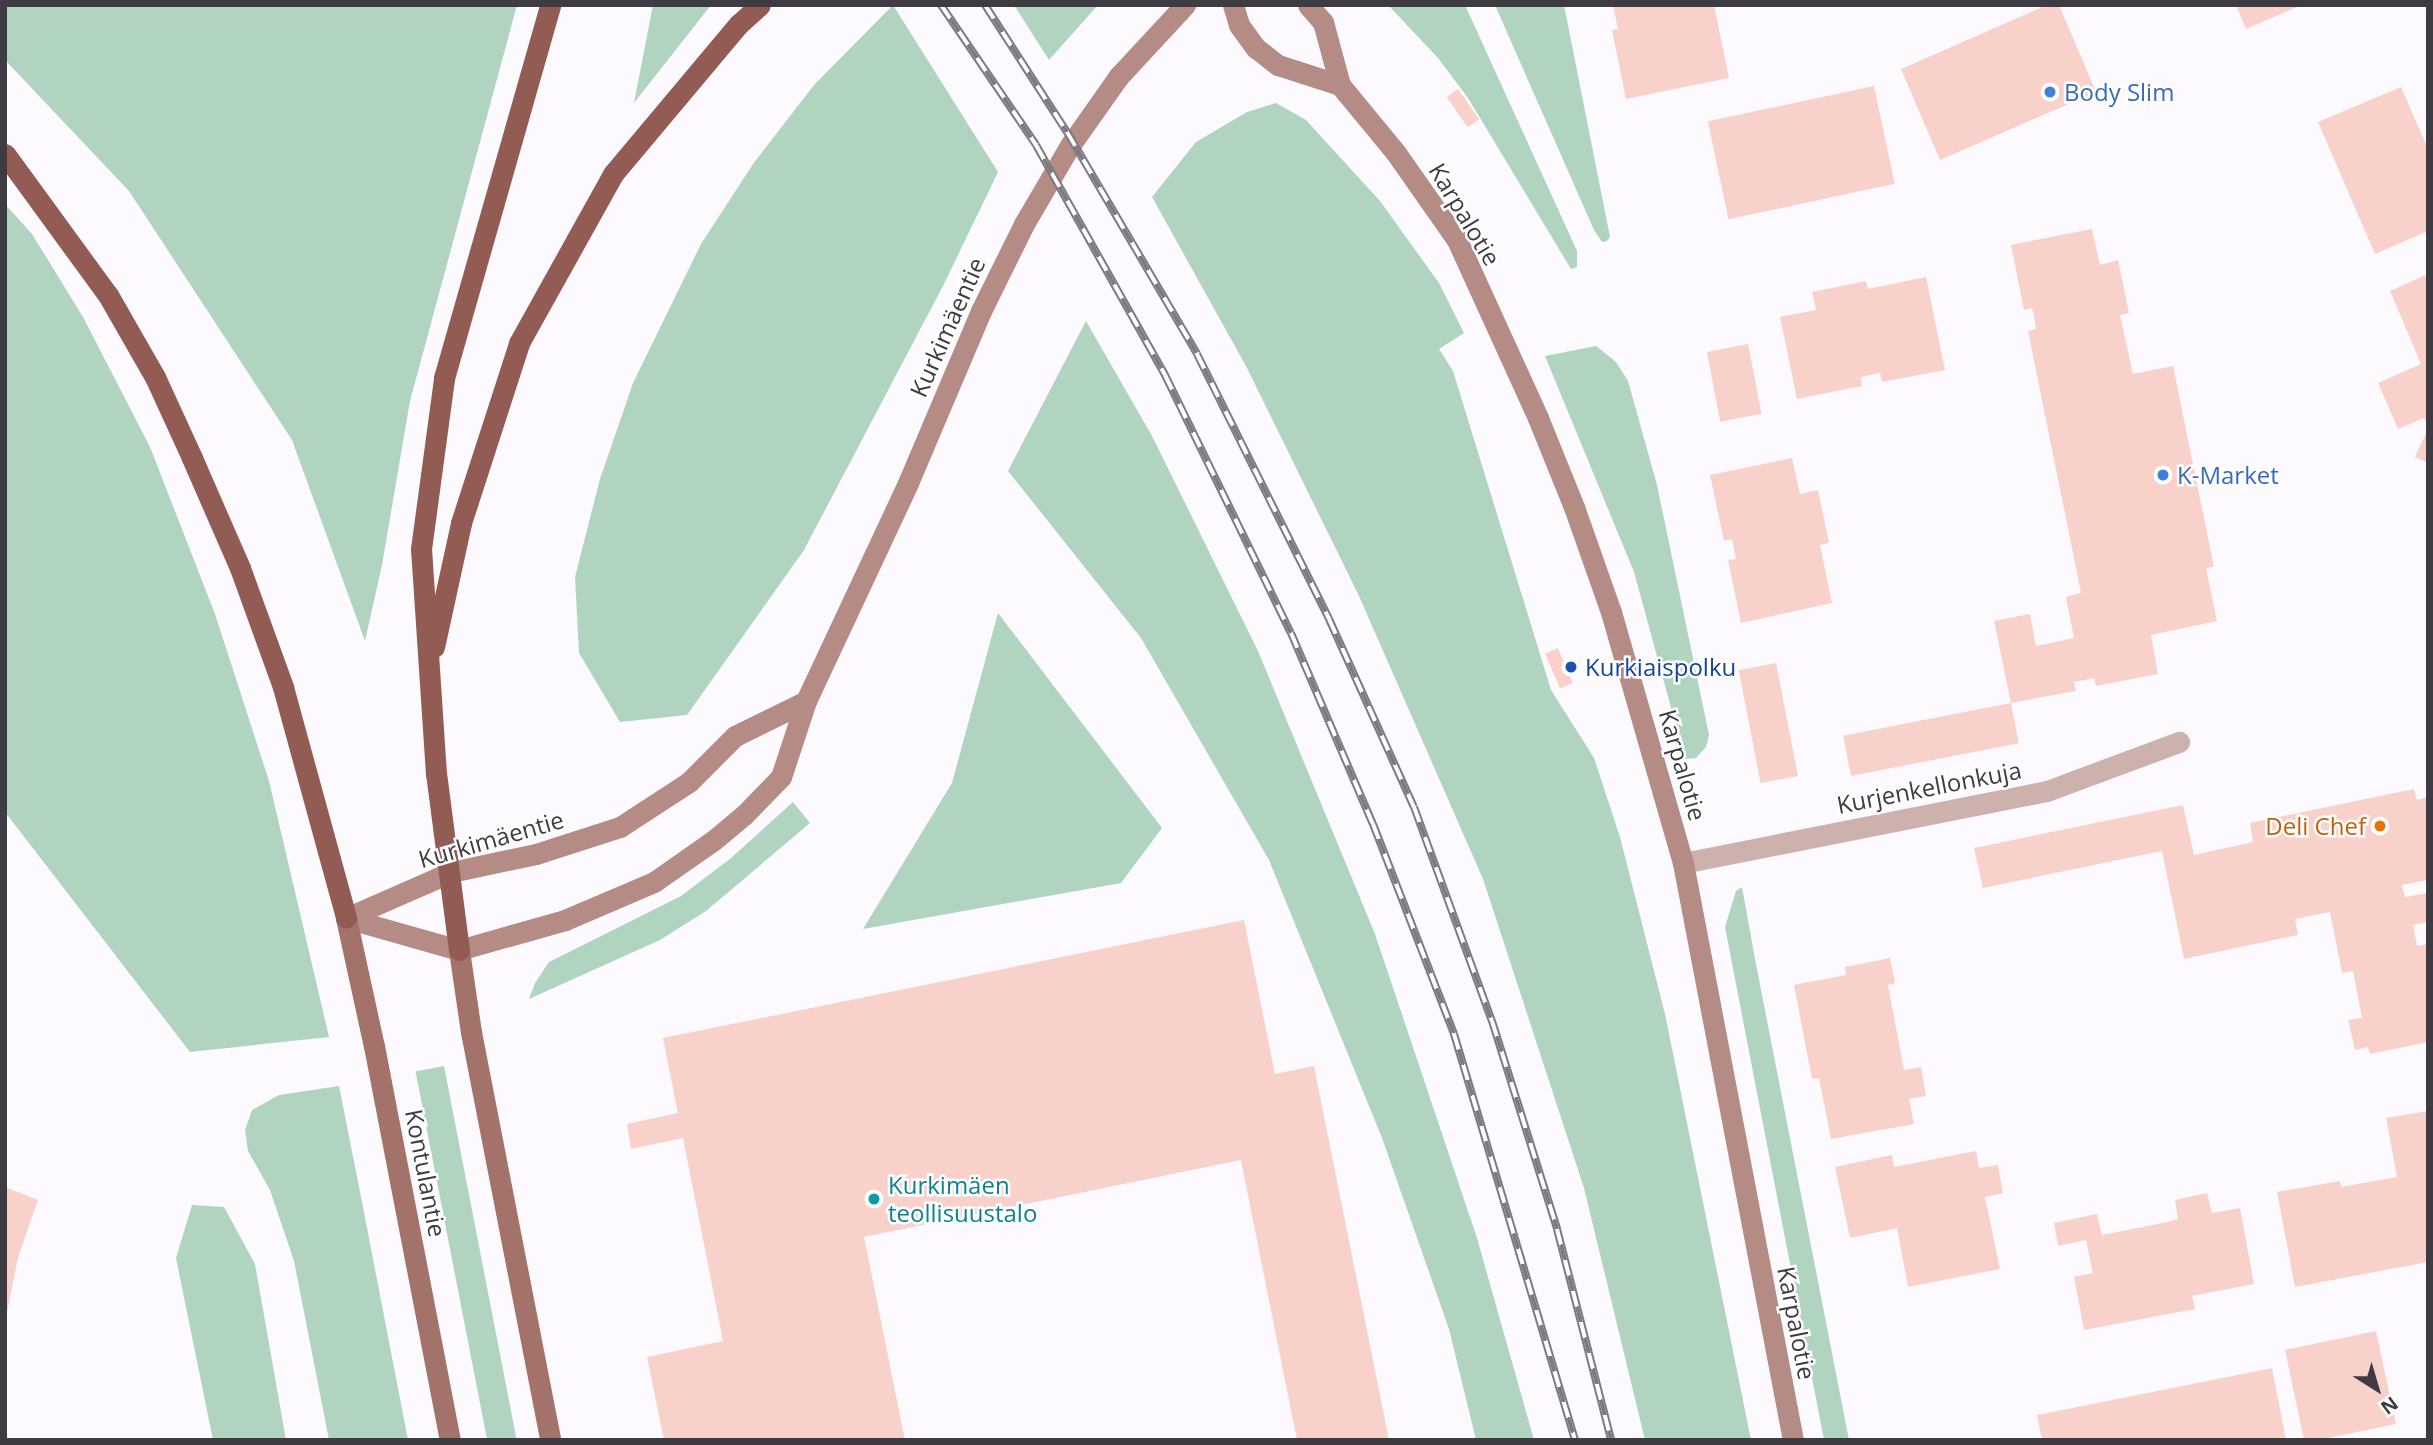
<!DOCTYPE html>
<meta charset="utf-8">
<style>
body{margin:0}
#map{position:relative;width:2433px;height:1445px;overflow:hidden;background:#fcfafe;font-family:"Open Sans",sans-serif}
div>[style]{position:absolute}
.green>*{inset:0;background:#b0d4c0;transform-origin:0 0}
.building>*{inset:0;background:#f8d1cb;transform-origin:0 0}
.street>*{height:21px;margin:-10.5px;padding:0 10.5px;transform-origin:10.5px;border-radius:10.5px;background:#cdb1ac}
.secondary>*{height:21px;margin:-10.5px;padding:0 10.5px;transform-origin:10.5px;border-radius:10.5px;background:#b58c85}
.primary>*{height:21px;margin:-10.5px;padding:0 10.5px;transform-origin:10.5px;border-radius:10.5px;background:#a3726a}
.highway>*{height:21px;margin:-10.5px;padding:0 10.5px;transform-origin:10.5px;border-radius:10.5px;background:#925b53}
.rail>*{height:8px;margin-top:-4px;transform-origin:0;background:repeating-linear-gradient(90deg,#fff 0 16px,#7d7a80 0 32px);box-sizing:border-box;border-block:2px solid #7d7a80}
.dots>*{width:19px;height:19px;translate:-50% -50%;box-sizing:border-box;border:4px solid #fff;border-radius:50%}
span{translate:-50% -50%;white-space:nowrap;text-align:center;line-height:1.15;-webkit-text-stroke:5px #fff;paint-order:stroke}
.shop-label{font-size:24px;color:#366cbe}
.left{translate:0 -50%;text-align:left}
.street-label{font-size:24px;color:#3f3b43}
.transit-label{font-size:24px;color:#164399}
.food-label{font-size:24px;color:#c56008}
.right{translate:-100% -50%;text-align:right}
.culture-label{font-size:24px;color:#0d838f}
.frame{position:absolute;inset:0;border:7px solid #3f3b43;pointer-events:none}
.north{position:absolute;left:2342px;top:1354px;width:70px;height:70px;-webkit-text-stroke:5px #fff;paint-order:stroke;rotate:143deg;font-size:19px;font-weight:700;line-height:28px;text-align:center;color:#3f3b43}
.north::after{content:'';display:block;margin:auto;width:24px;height:32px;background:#3f3b43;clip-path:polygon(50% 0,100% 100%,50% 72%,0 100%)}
</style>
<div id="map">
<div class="green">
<i style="clip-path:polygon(5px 5px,517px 5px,410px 401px,382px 565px,365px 641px,292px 440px,129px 191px,5px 60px)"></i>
<i style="clip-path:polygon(653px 5px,711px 5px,634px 103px)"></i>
<i style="clip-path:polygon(893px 5px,998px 172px,944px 284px,804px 550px,687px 715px,620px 722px,579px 653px,575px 577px,600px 479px,633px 383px,701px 244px,753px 164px,814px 85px)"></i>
<i style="clip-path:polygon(1014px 5px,1098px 5px,1049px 60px)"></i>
<i style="clip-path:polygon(1388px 5px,1465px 5px,1577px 251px,1577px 267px,1571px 269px,1468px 98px,1438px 58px)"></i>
<i style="clip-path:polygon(1495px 5px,1564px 5px,1610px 237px,1607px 241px,1602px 242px,1594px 230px)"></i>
<i style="clip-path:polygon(1276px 103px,1306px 120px,1380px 201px,1439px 283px,1464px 333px,1439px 349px,1453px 371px,1551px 690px,1594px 758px,1620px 837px,1665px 1014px,1751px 1440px,1645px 1440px,1584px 1188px,1483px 879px,1359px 596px,1247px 368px,1152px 197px,1196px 142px,1247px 112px)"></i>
<i style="clip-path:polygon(5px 204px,32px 234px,83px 317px,150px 447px,215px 614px,269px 781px,329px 1037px,190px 1052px,5px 812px)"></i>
<i style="clip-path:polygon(1086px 321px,1152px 436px,1258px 651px,1375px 934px,1477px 1238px,1534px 1440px,1476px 1440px,1449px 1329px,1382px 1138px,1269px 860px,1141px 638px,1008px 471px)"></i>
<i style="clip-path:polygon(1596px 346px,1616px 362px,1628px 381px,1657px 485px,1709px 735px,1706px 747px,1696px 758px,1685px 759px,1634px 572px,1545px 356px)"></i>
<i style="clip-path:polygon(998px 613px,1162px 828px,1121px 883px,863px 929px,952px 783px)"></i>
<i style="clip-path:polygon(793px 802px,810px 823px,706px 911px,660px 940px,529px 999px,535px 983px,549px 962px,681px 896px,731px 858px)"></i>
<i style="clip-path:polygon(1742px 887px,1755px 959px,1849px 1440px,1824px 1440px,1725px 927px,1736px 891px)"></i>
<i style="left:444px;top:1066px;width:381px;height:29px;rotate:79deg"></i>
<i style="clip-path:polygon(339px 1086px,362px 1202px,408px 1440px,329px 1440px,294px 1261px,270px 1190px,248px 1151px,245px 1130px,252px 1110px,279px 1095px)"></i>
<i style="clip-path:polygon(192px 1205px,224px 1207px,255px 1264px,286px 1440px,213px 1440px,176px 1258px)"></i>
</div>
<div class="building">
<i style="clip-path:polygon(1613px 5px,1714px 5px,1729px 78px,1626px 99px,1612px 30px,1618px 29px)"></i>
<i style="clip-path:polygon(2047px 5px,2059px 5px,2096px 92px,1940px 160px,1901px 69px)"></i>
<i style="clip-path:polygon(2236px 5px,2302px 5px,2246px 29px)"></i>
<i style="left:1874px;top:86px;width:100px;height:170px;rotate:78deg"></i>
<i style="clip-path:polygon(2401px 87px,2428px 149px,2428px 231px,2375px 254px,2318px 122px)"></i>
<i style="left:1458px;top:89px;width:37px;height:14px;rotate:55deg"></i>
<i style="clip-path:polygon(2092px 229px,2100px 265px,2118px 260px,2129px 313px,2120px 315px,2133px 374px,2173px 366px,2214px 567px,2206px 568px,2217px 621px,2151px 635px,2158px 674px,2096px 686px,2094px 678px,2074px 682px,2076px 691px,2011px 703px,1994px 621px,2030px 614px,2036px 646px,2074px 638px,2066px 597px,2081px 593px,2028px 331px,2036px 329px,2034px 316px,2032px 308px,2024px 310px,2011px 245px)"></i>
<i style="clip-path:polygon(2428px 274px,2428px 426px,2424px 418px,2398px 429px,2378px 383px,2421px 364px,2390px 291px)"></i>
<i style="clip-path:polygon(1926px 277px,1945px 370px,1882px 382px,1880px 373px,1861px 377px,1862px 386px,1797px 399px,1780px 317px,1816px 310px,1812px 292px,1866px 281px,1868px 289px)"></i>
<i style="left:1748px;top:344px;width:71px;height:42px;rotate:79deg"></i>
<i style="clip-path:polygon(2428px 429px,2428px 463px,2415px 457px)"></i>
<i style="clip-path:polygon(1792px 458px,1800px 494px,1818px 490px,1829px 543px,1820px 545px,1832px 603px,1741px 623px,1728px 560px,1736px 559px,1732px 539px,1724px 541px,1710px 475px)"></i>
<i style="left:1558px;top:648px;width:38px;height:14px;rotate:67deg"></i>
<i style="left:1776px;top:663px;width:115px;height:38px;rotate:79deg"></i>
<i style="left:2011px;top:703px;width:41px;height:171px;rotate:79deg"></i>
<i style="clip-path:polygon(2414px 789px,2417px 800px,2428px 797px,2428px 880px,2402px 885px,2405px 897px,2427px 893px,2428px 898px,2428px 922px,2413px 925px,2417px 946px,2428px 944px,2428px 1042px,2370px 1054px,2368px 1047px,2355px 1050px,2348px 1020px,2362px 1018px,2353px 971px,2342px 973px,2330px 912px,2295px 919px,2298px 935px,2184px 959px,2162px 851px,1983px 888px,1974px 848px,2183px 805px,2194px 855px,2253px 842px,2250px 823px)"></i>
<i style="clip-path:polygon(1244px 920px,1275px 1074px,1314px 1066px,1389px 1440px,1297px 1440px,1241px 1160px,864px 1237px,905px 1440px,664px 1440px,647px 1357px,723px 1341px,683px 1138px,631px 1149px,627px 1124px,678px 1113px,663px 1038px)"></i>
<i style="clip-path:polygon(1890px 958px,1895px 983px,1888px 985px,1904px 1070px,1921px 1067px,1926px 1096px,1909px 1099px,1914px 1124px,1831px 1139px,1819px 1078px,1812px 1079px,1794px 985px,1846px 975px,1845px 967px)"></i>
<i style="clip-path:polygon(2428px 1111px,2428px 1262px,2295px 1287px,2277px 1192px,2340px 1181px,2341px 1187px,2397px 1177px,2386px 1118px)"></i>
<i style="clip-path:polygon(1976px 1151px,1979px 1168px,1998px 1165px,2003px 1193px,1985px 1197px,2000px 1269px,1908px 1287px,1897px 1228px,1850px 1238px,1835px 1167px,1892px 1155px,1894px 1167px)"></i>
<i style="clip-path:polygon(5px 1187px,38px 1200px,18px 1258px,7px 1312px)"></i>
<i style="clip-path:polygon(2207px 1193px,2212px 1213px,2240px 1208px,2254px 1284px,2192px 1296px,2195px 1309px,2084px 1330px,2074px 1277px,2093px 1273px,2086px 1240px,2058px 1246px,2054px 1223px,2097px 1214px,2102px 1235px,2163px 1223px,2178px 1219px,2175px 1200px)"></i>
<i style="clip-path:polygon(2376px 1331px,2396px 1424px,2319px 1440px,2304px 1440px,2285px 1350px)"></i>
<i style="clip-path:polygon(2272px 1368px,2286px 1440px,2042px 1440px,2037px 1415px)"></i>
</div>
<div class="street">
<i style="left:1683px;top:863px;width:371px;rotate:-11.2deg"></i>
<i style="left:2047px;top:791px;width:141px;rotate:-20.4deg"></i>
</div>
<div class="secondary">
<i style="left:1233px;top:5px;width:21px;rotate:73deg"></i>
<i style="left:1239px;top:25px;width:29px;rotate:54deg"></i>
<i style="left:1256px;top:48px;width:28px;rotate:38deg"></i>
<i style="left:1278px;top:65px;width:65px;rotate:17.9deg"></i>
<i style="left:1308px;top:5px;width:23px;rotate:49deg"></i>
<i style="left:1323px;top:22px;width:65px;rotate:74.9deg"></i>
<i style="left:1340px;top:85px;width:88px;rotate:50.5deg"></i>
<i style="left:1396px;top:153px;width:106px;rotate:55deg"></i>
<i style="left:1457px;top:240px;width:196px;rotate:65.5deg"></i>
<i style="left:1538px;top:418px;width:96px;rotate:68deg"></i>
<i style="left:1574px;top:507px;width:111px;rotate:70.6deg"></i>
<i style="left:1611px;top:612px;width:261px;rotate:74deg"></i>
<i style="left:1683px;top:863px;width:587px;rotate:79.21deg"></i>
<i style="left:346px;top:918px;width:117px;rotate:15.8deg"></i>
<i style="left:459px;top:950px;width:110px;rotate:-15.8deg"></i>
<i style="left:565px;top:920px;width:97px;rotate:-23.1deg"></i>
<i style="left:654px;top:882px;width:73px;rotate:-35deg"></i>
<i style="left:714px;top:840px;width:39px;rotate:-40deg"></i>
<i style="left:744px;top:815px;width:53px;rotate:-45.8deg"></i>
<i style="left:781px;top:777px;width:80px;rotate:-71.8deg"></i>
<i style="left:806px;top:701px;width:241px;rotate:-64.9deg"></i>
<i style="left:908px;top:483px;width:187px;rotate:-67deg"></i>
<i style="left:981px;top:311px;width:97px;rotate:-63.7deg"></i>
<i style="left:1024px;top:224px;width:93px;rotate:-59.6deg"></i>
<i style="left:1071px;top:144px;width:83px;rotate:-54.8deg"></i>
<i style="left:1119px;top:76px;width:97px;rotate:-47.1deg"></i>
<i style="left:346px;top:918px;width:115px;rotate:-23.7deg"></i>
<i style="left:451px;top:872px;width:87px;rotate:-12deg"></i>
<i style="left:536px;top:854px;width:88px;rotate:-17.8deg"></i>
<i style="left:620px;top:827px;width:82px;rotate:-33.1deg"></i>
<i style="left:689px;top:782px;width:65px;rotate:-45deg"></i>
<i style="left:735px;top:736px;width:79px;rotate:-26.2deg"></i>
</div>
<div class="primary">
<i style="left:346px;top:918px;width:131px;rotate:77.7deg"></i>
<i style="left:374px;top:1046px;width:401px;rotate:79.1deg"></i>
<i style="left:459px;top:950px;width:83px;rotate:81.7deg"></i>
<i style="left:471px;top:1032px;width:416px;rotate:79deg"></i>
</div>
<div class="highway">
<i style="left:5px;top:154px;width:175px;rotate:53.9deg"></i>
<i style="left:108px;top:295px;width:95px;rotate:60.2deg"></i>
<i style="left:155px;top:377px;width:89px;rotate:65.4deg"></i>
<i style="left:192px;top:458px;width:120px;rotate:66.4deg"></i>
<i style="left:240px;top:568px;width:127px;rotate:70.1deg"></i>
<i style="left:283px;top:687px;width:239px;rotate:74.7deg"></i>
<i style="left:434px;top:647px;width:127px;rotate:-77.7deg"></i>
<i style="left:461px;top:523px;width:189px;rotate:-72.1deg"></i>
<i style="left:519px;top:343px;width:193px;rotate:-60.9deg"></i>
<i style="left:613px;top:174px;width:196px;rotate:-50deg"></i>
<i style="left:739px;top:24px;width:28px;rotate:-42deg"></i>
<i style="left:459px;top:950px;width:177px;rotate:-97.4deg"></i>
<i style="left:436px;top:774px;width:225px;rotate:-93.8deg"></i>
<i style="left:421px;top:549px;width:173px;rotate:-82.3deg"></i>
<i style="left:444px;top:378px;width:388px;rotate:-74.1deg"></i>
</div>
<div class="rail">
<i style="left:941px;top:5px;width:169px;rotate:55.8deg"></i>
<i style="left:1036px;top:145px;width:264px;rotate:60.7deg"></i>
<i style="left:1165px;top:375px;width:287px;rotate:64deg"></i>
<i style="left:1291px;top:633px;width:208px;rotate:66.8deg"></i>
<i style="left:1373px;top:824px;width:225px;rotate:68.9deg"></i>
<i style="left:1454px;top:1034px;width:424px;rotate:73.4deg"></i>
<i style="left:985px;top:5px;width:151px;rotate:57.2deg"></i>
<i style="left:1067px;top:132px;width:257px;rotate:59.6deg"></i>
<i style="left:1197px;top:354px;width:296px;rotate:63.5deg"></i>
<i style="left:1329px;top:619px;width:206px;rotate:65.7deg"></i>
<i style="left:1414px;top:807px;width:228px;rotate:70deg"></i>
<i style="left:1492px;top:1021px;width:218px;rotate:72.6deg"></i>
<i style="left:1557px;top:1229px;width:218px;rotate:75.6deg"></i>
</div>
<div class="dots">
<i style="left:2050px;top:92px;background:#3f7fe0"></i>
<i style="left:2163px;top:475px;background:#3f7fe0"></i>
<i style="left:1571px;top:667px;background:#1a4fb4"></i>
<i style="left:2380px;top:826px;background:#e8710a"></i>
<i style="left:874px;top:1199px;background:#0f9aa8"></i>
</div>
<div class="shop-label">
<span class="left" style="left:2064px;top:92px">Body Slim</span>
<span class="left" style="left:2177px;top:475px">K-Market</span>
</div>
<div class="street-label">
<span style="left:1465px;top:214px;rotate:59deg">Karpalotie</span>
<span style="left:947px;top:327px;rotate:-66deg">Kurkimäentie</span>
<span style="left:1683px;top:765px;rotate:74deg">Karpalotie</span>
<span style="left:1929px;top:787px;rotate:-11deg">Kurjenkellonkuja</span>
<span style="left:491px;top:839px;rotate:-16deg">Kurkimäentie</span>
<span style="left:426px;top:1173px;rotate:79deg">Kontulantie</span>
<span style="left:1797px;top:1323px;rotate:79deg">Karpalotie</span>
</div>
<div class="transit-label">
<span class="left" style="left:1585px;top:667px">Kurkiaispolku</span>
</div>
<div class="food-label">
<span class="right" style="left:2366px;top:826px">Deli Chef</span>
</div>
<div class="culture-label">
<span class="left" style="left:888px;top:1199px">Kurkimäen<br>teollisuustalo</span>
</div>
<div class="frame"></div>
<div class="north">N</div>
</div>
